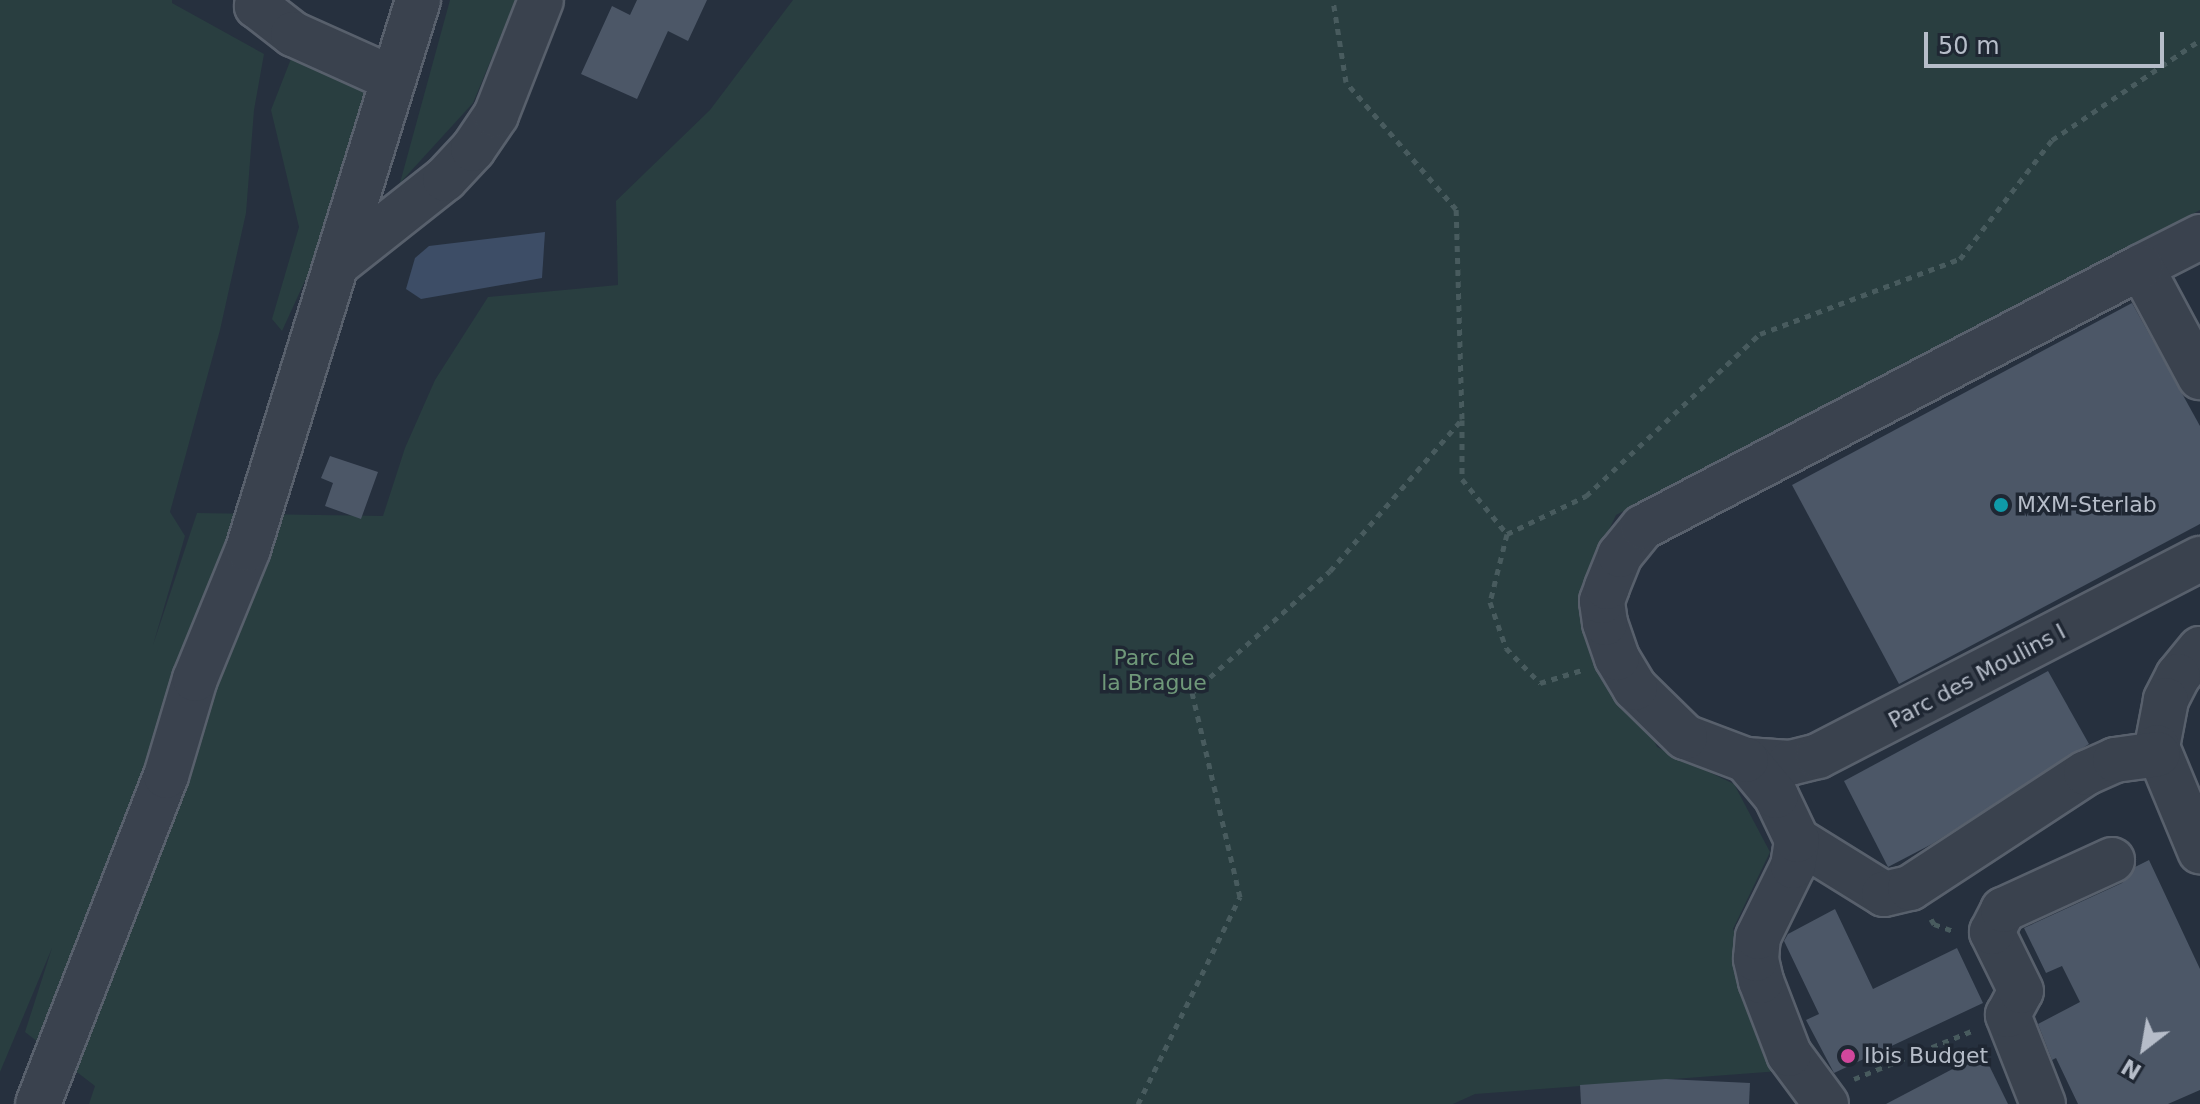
<!DOCTYPE html>
<style>
body{margin:0}
#map{position:relative;width:2200px;height:1104px;overflow:hidden;background:#26303e;font-family:"DejaVu Sans",sans-serif}
div>[style]{position:absolute}
.green>*{inset:0;background:#293e40}
.water>*{inset:0;background:#3d4d66}
.building>*{inset:0;background:#4c5767}
.path>*{height:5px;margin-top:-2.5px;transform-origin:0;background:repeating-linear-gradient(90deg,#485b5e 0 6px,transparent 0 12px)}
.roads{filter:drop-shadow(2px 0 #58606c) drop-shadow(-2px 0 #58606c) drop-shadow(0 2px #58606c) drop-shadow(0 -2px #58606c)}
.minor>*{height:44px;margin:-22px;padding:0 22px;transform-origin:22px;border-radius:22px;background:#3a424e}
.dots>*{width:22px;height:22px;translate:-50% -50%;box-sizing:border-box;border:4px solid #1f2733;border-radius:50%}
span{translate:-50% -50%;white-space:nowrap;text-align:center;line-height:1.15;-webkit-text-stroke:7px #1f2733;paint-order:stroke}
.poi-label{font-size:22px;color:#b6bdc9}
.left{translate:0 -50%;text-align:left}
.park-label{font-size:22px;color:#6f9879}
.street-label{font-size:22px;color:#b6bdc9}
.north{position:absolute;left:2104px;top:1008px;width:80px;height:80px;-webkit-text-stroke:6px #1f2733;paint-order:stroke;rotate:211deg;font-size:22px;font-weight:700;line-height:32px;text-align:center;color:#b6bdc9}
.north::after{content:'';display:block;margin:auto;width:28px;height:36px;background:#b6bdc9;clip-path:polygon(50% 0,100% 100%,50% 72%,0 100%)}
.scale{position:absolute;left:1924px;top:32px;width:240px;height:36px;box-sizing:border-box;border:4px solid #b6bdc9;border-top:0;padding-left:10px;font-size:24px;line-height:28px;white-space:nowrap;color:#b6bdc9;-webkit-text-stroke:6px #1f2733;paint-order:stroke}
</style>
<div id="map">
<div class="green">
<i style="clip-path:polygon(0 0,172px 0,172px 3px,264px 54px,254px 110px,246px 213px,220px 330px,170px 512px,185px 536px,153px 645px,197px 513px,383px 516px,405px 448px,435px 380px,488px 297px,618px 285px,616px 201px,710px 110px,793px 0,2200px 0,2200px 210px,1616px 515px,1586px 578px,1657px 747px,1734px 784px,1770px 852px,1733px 929px,1792px 1070px,1475px 1094px,1453px 1104px,89px 1104px,95px 1086px,25px 1032px,52px 948px,0 1072px)"></i>
<i style="clip-path:polygon(450px 0,516px 0,473px 103px,400px 183px)"></i>
<i style="clip-path:polygon(296px 46px,378px 97px,363px 154px,282px 331px,272px 319px,299px 227px,271px 110px)"></i>
</div>
<div class="water">
<i style="clip-path:polygon(545px 232px,542px 278px,421px 299px,406px 289px,415px 258px,429px 246px)"></i>
</div>
<div class="building">
<i style="clip-path:polygon(637px 0,707px 0,688px 41px,668px 31px,637px 99px,581px 74px,612px 6px,630px 15px)"></i>
<i style="clip-path:polygon(2132px 303px,2200px 426px,2200px 524px,1899px 684px,1792px 485px)"></i>
<i style="clip-path:polygon(330px 456px,378px 472px,361px 519px,325px 506px,333px 483px,321px 478px)"></i>
<i style="clip-path:polygon(2048px 671px,2089px 744px,1932px 844px,1888px 867px,1844px 781px)"></i>
<i style="clip-path:polygon(2149px 860px,2200px 969px,2200px 1090px,2168px 1104px,2078px 1104px,2056px 1058px,2052px 1060px,2038px 1024px,2080px 1002px,2062px 966px,2046px 973px,2024px 928px,2122px 883px,2135px 867px)"></i>
<i style="clip-path:polygon(1835px 909px,1873px 989px,1957px 948px,1983px 1003px,1834px 1073px,1806px 1020px,1819px 1014px,1784px 941px,1788px 934px)"></i>
<i style="clip-path:polygon(1983px 1053px,2008px 1104px,1886px 1104px)"></i>
<i style="clip-path:polygon(1666px 1079px,1750px 1083px,1749px 1104px,1581px 1104px,1580px 1085px)"></i>
</div>
<div class="path">
<i style="left:1462px;top:420px;width:59px;rotate:90deg"></i>
<i style="left:1462px;top:479px;width:71px;rotate:50.7deg"></i>
<i style="left:1507px;top:534px;width:70px;rotate:104deg"></i>
<i style="left:1490px;top:602px;width:49px;rotate:70.8deg"></i>
<i style="left:1506px;top:648px;width:49px;rotate:45.8deg"></i>
<i style="left:1540px;top:683px;width:44px;rotate:-17.2deg"></i>
<i style="left:1507px;top:534px;width:88px;rotate:-25.7deg"></i>
<i style="left:1586px;top:496px;width:238px;rotate:-43deg"></i>
<i style="left:1760px;top:334px;width:214px;rotate:-20.6deg"></i>
<i style="left:1960px;top:259px;width:150px;rotate:-52.3deg"></i>
<i style="left:2052px;top:140px;width:179px;rotate:-34deg"></i>
<i style="left:1931px;top:919px;width:6px;rotate:59deg"></i>
<i style="left:1934px;top:924px;width:23px;rotate:20deg"></i>
<i style="left:1854px;top:1079px;width:130px;rotate:-22.2deg"></i>
<i style="left:1138px;top:1104px;width:231px;rotate:-63.8deg"></i>
<i style="left:1240px;top:897px;width:210px;rotate:-103.2deg"></i>
<i style="left:1192px;top:693px;width:184px;rotate:-41.5deg"></i>
<i style="left:1330px;top:571px;width:201px;rotate:-49deg"></i>
<i style="left:1462px;top:419px;width:210px;rotate:-91.6deg"></i>
<i style="left:1456px;top:209px;width:168px;rotate:-130.9deg"></i>
<i style="left:1346px;top:82px;width:83px;rotate:-99deg"></i>
</div>
<div class="roads">
<div class="minor">
<i style="left:260px;top:0;width:7px;rotate:117deg"></i>
<i style="left:257px;top:6px;width:46px;rotate:37.9deg"></i>
<i style="left:293px;top:34px;width:110px;rotate:24.2deg"></i>
<i style="left:2200px;top:237px;width:66px;rotate:153deg"></i>
<i style="left:2141px;top:267px;width:125px;rotate:61.8deg"></i>
<i style="left:336px;top:265px;width:139px;rotate:-38.3deg"></i>
<i style="left:445px;top:179px;width:41px;rotate:-47deg"></i>
<i style="left:473px;top:149px;width:41px;rotate:-55.9deg"></i>
<i style="left:496px;top:115px;width:123px;rotate:-68.6deg"></i>
<i style="left:2200px;top:649px;width:35px;rotate:129deg"></i>
<i style="left:2178px;top:676px;width:27px;rotate:117deg"></i>
<i style="left:2166px;top:700px;width:48px;rotate:100.8deg"></i>
<i style="left:2157px;top:747px;width:113px;rotate:67.5deg"></i>
<i style="left:1746px;top:760px;width:44px;rotate:3.9deg"></i>
<i style="left:1790px;top:763px;width:29px;rotate:-14deg"></i>
<i style="left:1818px;top:756px;width:430px;rotate:-27.3deg"></i>
<i style="left:1797px;top:840px;width:102px;rotate:31.8deg"></i>
<i style="left:1884px;top:894px;width:27px;rotate:-13deg"></i>
<i style="left:1910px;top:888px;width:210px;rotate:-33.2deg"></i>
<i style="left:2086px;top:773px;width:32px;rotate:-24deg"></i>
<i style="left:2115px;top:760px;width:43px;rotate:-7.9deg"></i>
<i style="left:38px;top:1104px;width:352px;rotate:-68.7deg"></i>
<i style="left:166px;top:776px;width:101px;rotate:-73.4deg"></i>
<i style="left:195px;top:679px;width:140px;rotate:-67.8deg"></i>
<i style="left:248px;top:549px;width:575px;rotate:-72.79deg"></i>
<i style="left:1826px;top:1104px;width:62px;rotate:-126.5deg"></i>
<i style="left:1789px;top:1054px;width:78px;rotate:-111deg"></i>
<i style="left:1761px;top:981px;width:23px;rotate:-103deg"></i>
<i style="left:1756px;top:959px;width:22px;rotate:-85deg"></i>
<i style="left:1758px;top:937px;width:79px;rotate:-63.8deg"></i>
<i style="left:1793px;top:866px;width:26px;rotate:-81deg"></i>
<i style="left:1797px;top:840px;width:49px;rotate:-115.5deg"></i>
<i style="left:1776px;top:796px;width:47px;rotate:-129.8deg"></i>
<i style="left:1746px;top:760px;width:65px;rotate:-159.3deg"></i>
<i style="left:1685px;top:737px;width:70px;rotate:-135.6deg"></i>
<i style="left:1635px;top:688px;width:35px;rotate:-121deg"></i>
<i style="left:1617px;top:658px;width:37px;rotate:-109deg"></i>
<i style="left:1605px;top:623px;width:22px;rotate:-98deg"></i>
<i style="left:1602px;top:601px;width:15px;rotate:-70deg"></i>
<i style="left:1607px;top:587px;width:35px;rotate:-68deg"></i>
<i style="left:1620px;top:555px;width:36px;rotate:-51deg"></i>
<i style="left:1643px;top:527px;width:562px;rotate:-27.57deg"></i>
<i style="left:2043px;top:1104px;width:96px;rotate:-111.5deg"></i>
<i style="left:2008px;top:1015px;width:27px;rotate:-62deg"></i>
<i style="left:2021px;top:991px;width:66px;rotate:-116.2deg"></i>
<i style="left:1992px;top:932px;width:25px;rotate:-63deg"></i>
<i style="left:2003px;top:910px;width:120px;rotate:-24.6deg"></i>
</div>
</div>
<div class="dots">
<i style="left:2001px;top:505px;background:#0f9aa8"></i>
<i style="left:1848px;top:1056px;background:#d1479c"></i>
</div>
<div class="poi-label">
<span class="left" style="left:2017px;top:505px">MXM-Sterlab</span>
<span class="left" style="left:1864px;top:1056px">Ibis Budget</span>
</div>
<div class="park-label">
<span style="left:1154px;top:670px">Parc de<br>la Brague</span>
</div>
<div class="street-label">
<span style="left:1977px;top:676px;rotate:-28deg">Parc des Moulins I</span>
</div>
<div class="north">N</div>
<div class="scale">50 m</div>
</div>
